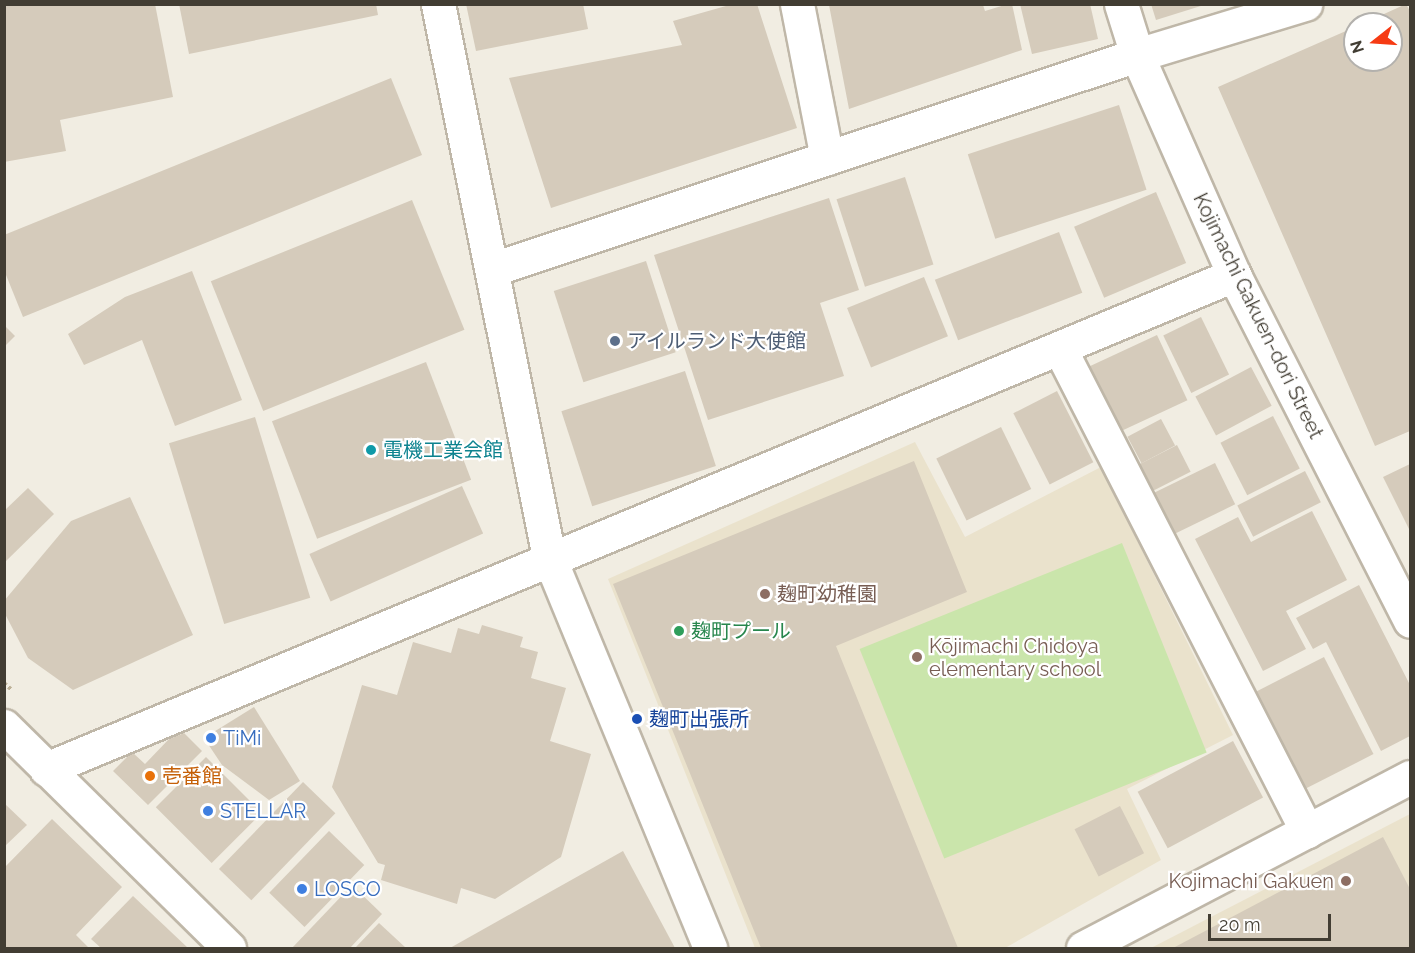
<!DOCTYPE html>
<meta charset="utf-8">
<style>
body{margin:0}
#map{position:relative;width:1415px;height:953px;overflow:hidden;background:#f1ede2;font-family:Raleway,"Noto Sans JP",sans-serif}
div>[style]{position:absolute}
.education>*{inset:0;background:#eae2cc}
.green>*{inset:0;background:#cae5ab;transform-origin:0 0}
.building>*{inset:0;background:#d5cbbb;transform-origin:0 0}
.path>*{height:4px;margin-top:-2px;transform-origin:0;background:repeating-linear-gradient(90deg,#bdb197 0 3px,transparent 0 6px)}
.roads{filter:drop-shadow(2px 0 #bfb7a8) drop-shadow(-2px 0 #bfb7a8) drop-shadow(0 2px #bfb7a8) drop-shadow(0 -2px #bfb7a8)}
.minor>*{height:33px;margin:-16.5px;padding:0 16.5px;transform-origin:16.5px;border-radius:16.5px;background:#fff}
.dots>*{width:16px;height:16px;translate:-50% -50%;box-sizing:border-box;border:3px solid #fff;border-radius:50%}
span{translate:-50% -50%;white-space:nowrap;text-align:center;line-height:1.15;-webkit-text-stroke:4.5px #fff;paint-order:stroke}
.street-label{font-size:20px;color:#423d33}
.service-label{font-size:20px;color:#4e5e75}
.left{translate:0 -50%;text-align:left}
.culture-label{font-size:20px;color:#0d838f}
.education-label{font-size:20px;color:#785e54}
.right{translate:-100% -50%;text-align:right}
.leisure-label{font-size:20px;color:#27864d}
.transit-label{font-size:20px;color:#164399}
.shop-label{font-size:20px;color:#366cbe}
.food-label{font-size:20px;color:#c56008}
.frame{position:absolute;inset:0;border:6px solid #423d33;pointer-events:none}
.north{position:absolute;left:1343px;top:12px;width:60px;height:60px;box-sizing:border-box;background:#fff;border:2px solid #b3b1ad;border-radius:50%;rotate:253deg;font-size:16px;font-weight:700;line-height:24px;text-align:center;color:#423d33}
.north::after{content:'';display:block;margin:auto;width:21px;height:27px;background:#f63b14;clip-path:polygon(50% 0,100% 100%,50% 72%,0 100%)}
.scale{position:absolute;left:1208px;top:914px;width:123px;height:27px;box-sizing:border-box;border:3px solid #423d33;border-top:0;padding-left:8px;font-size:18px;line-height:21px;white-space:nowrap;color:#423d33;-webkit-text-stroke:4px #fff;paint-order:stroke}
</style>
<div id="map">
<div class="education">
<i style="clip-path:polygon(915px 442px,965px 537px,1101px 467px,1233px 735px,1127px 789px,1161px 860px,1005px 948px,755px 948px,608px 579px)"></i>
<i style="clip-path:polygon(1410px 814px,1410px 948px,1151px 948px)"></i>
</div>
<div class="green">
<i style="left:1122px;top:543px;width:226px;height:283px;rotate:68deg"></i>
</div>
<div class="building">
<i style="clip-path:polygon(4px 4px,155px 4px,173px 97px,60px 120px,66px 151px,4px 162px)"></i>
<i style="clip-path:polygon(179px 4px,376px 4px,378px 15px,189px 54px)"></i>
<i style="clip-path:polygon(466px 4px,583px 4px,588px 29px,476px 51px)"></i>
<i style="clip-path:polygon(733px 4px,757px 4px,797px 128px,551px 208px,509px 78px,682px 45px,673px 21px)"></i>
<i style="clip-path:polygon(1008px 4px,1012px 4px,1022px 50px,849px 109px,829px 5px,983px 5px,985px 11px)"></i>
<i style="clip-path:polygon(1020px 4px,1090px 4px,1098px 39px,1032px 54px)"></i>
<i style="clip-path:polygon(1151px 4px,1204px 4px,1204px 5px,1156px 20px)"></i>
<i style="clip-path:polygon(1406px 4px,1410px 11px,1410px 431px,1375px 446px,1218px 87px,1355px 27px,1355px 60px,1391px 60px,1391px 24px,1362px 24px)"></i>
<i style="clip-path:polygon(391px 78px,422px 155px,23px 317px,4px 270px,4px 235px)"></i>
<i style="left:1119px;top:105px;width:89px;height:159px;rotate:72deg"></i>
<i style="left:905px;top:177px;width:92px;height:72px;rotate:72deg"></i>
<i style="left:1156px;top:192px;width:77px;height:89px;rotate:67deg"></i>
<i style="clip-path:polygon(829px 198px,859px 290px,820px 303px,844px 376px,708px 420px,654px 255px)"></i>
<i style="left:412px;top:200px;width:140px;height:217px;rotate:68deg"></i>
<i style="left:1059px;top:232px;width:65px;height:133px;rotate:69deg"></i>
<i style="left:646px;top:261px;width:96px;height:97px;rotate:72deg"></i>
<i style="clip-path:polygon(192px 271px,242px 400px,175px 426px,142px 340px,84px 365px,68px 334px,125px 297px)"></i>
<i style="left:924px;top:277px;width:64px;height:83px;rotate:68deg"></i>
<i style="left:1201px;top:317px;width:64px;height:42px;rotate:64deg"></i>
<i style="clip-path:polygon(4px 325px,15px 336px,4px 347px)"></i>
<i style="left:1157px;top:335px;width:72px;height:76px;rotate:65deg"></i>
<i style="left:426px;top:362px;width:126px;height:165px;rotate:69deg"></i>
<i style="left:1251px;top:367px;width:44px;height:63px;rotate:62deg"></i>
<i style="left:685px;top:371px;width:100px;height:130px;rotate:72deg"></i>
<i style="left:1057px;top:391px;width:80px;height:49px;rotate:63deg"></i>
<i style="left:1273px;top:416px;width:59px;height:59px;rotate:63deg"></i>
<i style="left:255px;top:417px;width:189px;height:90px;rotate:73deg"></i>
<i style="left:1161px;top:419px;width:30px;height:38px;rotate:62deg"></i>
<i style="left:1001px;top:427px;width:69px;height:72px;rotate:64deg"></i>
<i style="left:1177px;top:445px;width:30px;height:46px;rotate:63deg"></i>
<i style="clip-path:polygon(914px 461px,967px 592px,836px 646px,958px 948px,761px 948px,613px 584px)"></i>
<i style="left:1215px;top:463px;width:46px;height:70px;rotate:64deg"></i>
<i style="clip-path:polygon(1410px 464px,1410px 531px,1383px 477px)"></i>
<i style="left:1305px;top:471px;width:35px;height:76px;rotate:63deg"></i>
<i style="left:462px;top:486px;width:52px;height:167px;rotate:66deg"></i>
<i style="clip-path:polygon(28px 488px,54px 514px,4px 563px,4px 511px)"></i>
<i style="clip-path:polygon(130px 497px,193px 635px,73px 690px,28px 658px,4px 612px,4px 601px,71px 521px)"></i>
<i style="clip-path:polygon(1312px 511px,1347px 580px,1286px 611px,1306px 649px,1263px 671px,1195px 539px,1238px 517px,1251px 542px)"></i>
<i style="clip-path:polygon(1359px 585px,1410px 685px,1410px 736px,1381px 751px,1326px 642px,1313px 649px,1296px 618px)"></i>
<i style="clip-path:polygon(482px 625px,523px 637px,520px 647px,538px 652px,531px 678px,566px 688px,550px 741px,591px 754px,561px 857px,495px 899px,461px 888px,457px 904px,381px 880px,385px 865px,378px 863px,332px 787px,362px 685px,397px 695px,413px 642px,451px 653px,458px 628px,479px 634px)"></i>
<i style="left:1324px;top:657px;width:109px;height:77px;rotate:63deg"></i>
<i style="clip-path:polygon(254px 707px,300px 781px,269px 800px,222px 765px,204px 738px)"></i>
<i style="clip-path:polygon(184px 733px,202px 751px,148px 805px,113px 771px,132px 752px,145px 764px,169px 739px)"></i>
<i style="left:1233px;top:741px;width:64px;height:108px;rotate:62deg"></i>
<i style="left:206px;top:757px;width:79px;height:71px;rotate:45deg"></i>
<i style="left:303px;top:782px;width:45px;height:121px;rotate:44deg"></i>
<i style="clip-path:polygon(4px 803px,27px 825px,4px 847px)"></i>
<i style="left:1120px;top:806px;width:53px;height:51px;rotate:63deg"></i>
<i style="clip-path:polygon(52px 819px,122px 887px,76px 935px,89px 948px,4px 948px,4px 868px)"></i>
<i style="left:329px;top:831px;width:49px;height:86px;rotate:44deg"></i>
<i style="clip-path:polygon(1383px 837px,1410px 889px,1410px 948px,1173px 948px)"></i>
<i style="clip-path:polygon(623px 851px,675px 948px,450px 948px)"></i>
<i style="clip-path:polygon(352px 885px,382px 914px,350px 948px,292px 948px)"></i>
<i style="clip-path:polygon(133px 896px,188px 948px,101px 948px,91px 939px)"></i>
<i style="clip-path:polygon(379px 923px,406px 948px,355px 948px)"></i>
</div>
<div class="path">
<i style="left:4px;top:683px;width:9px;rotate:41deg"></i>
</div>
<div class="roads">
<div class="minor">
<i style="left:438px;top:4px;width:564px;rotate:78.65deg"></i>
<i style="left:549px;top:557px;width:423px;rotate:67.6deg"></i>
<i style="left:797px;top:4px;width:157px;rotate:79deg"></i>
<i style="left:1121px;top:4px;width:53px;rotate:72.6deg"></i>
<i style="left:1137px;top:55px;width:240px;rotate:66.2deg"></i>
<i style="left:1234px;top:275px;width:388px;rotate:63deg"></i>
<i style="left:493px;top:269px;width:679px;rotate:-18.38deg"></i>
<i style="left:1137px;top:55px;width:176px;rotate:-16.9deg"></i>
<i style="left:1060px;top:349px;width:542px;rotate:62.87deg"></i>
<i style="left:4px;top:726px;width:316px;rotate:44.6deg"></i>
<i style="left:46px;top:769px;width:1287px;rotate:-22.58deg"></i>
<i style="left:1083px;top:948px;width:369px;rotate:-27.6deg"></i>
</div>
</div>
<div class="dots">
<i style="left:615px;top:341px;background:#5c6f8a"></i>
<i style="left:371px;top:450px;background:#0f9aa8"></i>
<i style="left:765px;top:594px;background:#8d6e63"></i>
<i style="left:679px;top:631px;background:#2e9e5b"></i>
<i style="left:917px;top:657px;background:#8d6e63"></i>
<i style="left:637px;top:719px;background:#1a4fb4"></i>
<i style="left:211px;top:738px;background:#3f7fe0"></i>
<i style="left:150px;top:776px;background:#e8710a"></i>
<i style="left:208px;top:811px;background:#3f7fe0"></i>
<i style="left:1346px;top:881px;background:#8d6e63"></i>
<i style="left:302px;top:889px;background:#3f7fe0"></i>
</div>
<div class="street-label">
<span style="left:1258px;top:316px;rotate:64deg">Kojimachi Gakuen-dori Street</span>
</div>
<div class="service-label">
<span class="left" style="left:627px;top:341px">アイルランド大使館</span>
</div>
<div class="culture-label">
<span class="left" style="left:383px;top:450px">電機工業会館</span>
</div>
<div class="education-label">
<span class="left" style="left:777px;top:594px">麹町幼稚園</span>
<span class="left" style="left:929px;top:658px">Kōjimachi Chidoya<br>elementary school</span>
<span class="right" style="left:1334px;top:881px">Kojimachi Gakuen</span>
</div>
<div class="leisure-label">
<span class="left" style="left:691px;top:631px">麹町プール</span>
</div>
<div class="transit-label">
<span class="left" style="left:649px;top:719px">麹町出張所</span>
</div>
<div class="shop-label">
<span class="left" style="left:223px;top:738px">TiMi</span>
<span class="left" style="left:220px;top:811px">STELLAR</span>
<span class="left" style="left:314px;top:889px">LOSCO</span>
</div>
<div class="food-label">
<span class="left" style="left:162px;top:776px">壱番館</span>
</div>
<div class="frame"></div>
<div class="north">N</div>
<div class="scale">20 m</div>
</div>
